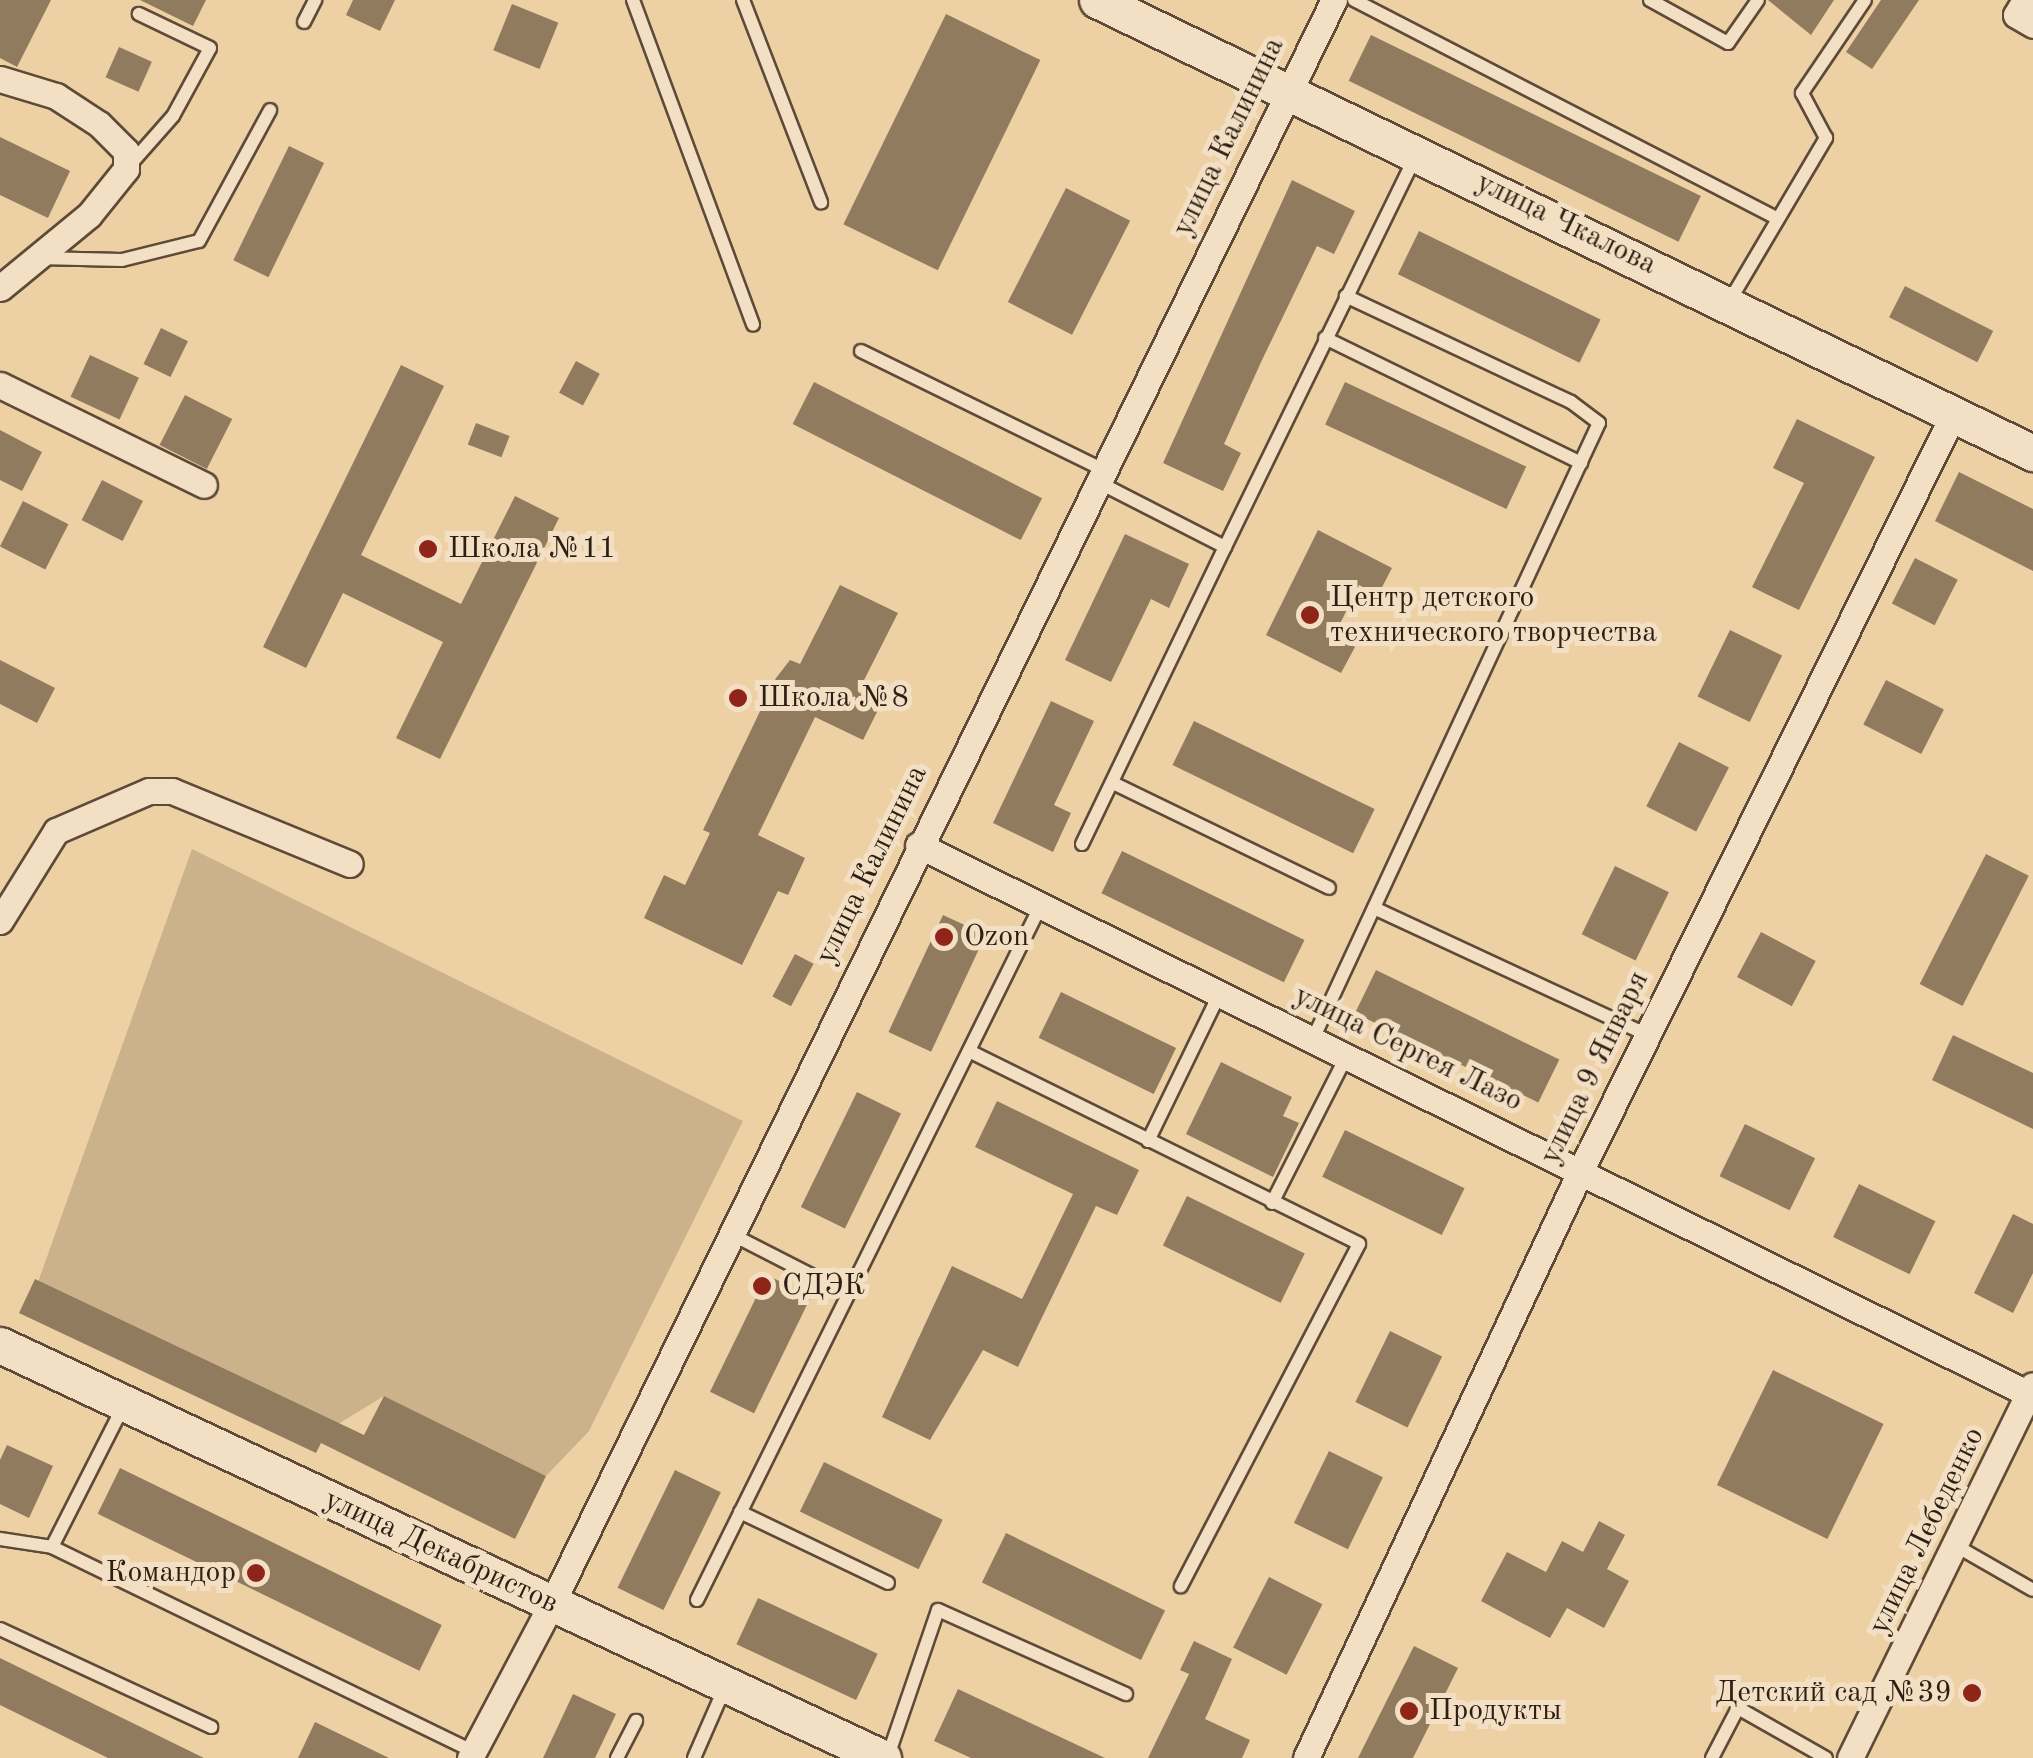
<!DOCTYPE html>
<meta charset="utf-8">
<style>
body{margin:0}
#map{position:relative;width:2033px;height:1758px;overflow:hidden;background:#edd0a4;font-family:"Old Standard TT",serif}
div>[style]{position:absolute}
.green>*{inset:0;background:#ccb28b}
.building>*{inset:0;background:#917b5e;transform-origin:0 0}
.roads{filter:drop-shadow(2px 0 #5d4b37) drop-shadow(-2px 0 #5d4b37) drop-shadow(0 2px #5d4b37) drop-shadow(0 -2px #5d4b37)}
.lane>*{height:12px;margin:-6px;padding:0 6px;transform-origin:6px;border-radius:6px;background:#f3e0c4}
.street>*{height:25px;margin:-12.5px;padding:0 12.5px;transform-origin:12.5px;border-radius:12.5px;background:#f3e0c4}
.secondary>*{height:35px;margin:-17.5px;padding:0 17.5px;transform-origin:17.5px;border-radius:17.5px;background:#f3e0c4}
.dots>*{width:28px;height:28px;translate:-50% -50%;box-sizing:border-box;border:5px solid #f3e0c4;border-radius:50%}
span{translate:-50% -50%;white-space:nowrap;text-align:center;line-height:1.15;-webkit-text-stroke:10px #f3e0c4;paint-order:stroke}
.street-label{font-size:30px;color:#2d1f13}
.poi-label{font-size:30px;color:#2d1f13}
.left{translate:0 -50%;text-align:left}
.right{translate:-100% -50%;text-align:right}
</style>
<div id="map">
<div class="green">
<i style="clip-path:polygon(192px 849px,743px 1121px,589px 1431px,546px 1476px,384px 1396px,330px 1429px,37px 1285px)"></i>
</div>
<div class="building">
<i style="clip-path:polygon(0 0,51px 0,17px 67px,0 58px)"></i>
<i style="clip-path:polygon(140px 0,206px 0,193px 26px)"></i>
<i style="clip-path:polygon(353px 0,395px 0,380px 31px,346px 15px)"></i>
<i style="clip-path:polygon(1768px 0,1834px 0,1811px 35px)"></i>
<i style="clip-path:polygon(1881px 0,1919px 0,1872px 69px,1846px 52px)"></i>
<i style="left:512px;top:4px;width:50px;height:50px;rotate:22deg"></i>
<i style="left:946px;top:14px;width:105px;height:234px;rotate:26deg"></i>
<i style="left:1371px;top:35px;width:367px;height:51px;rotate:26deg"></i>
<i style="left:119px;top:47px;width:36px;height:33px;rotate:24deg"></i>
<i style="clip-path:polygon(0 137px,70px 171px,48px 218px,0 195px)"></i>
<i style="left:289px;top:146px;width:39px;height:127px;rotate:26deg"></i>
<i style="clip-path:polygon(1292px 180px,1355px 211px,1334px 254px,1317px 246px,1262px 360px,1224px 444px,1241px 453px,1223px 491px,1163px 463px)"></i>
<i style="left:1066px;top:188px;width:72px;height:128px;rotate:27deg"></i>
<i style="left:1419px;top:231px;width:202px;height:48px;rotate:26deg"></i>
<i style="left:1905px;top:286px;width:99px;height:35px;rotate:27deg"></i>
<i style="left:161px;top:328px;width:30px;height:40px;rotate:26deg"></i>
<i style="left:90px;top:355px;width:54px;height:46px;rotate:25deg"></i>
<i style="left:576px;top:361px;width:27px;height:36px;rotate:28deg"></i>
<i style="clip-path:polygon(401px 365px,444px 386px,361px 555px,461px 604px,515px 496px,559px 518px,440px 759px,396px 738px,443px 642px,343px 593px,306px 668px,263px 647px)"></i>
<i style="left:814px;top:382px;width:256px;height:47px;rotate:27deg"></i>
<i style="left:1345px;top:382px;width:200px;height:47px;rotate:25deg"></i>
<i style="left:185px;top:395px;width:53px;height:56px;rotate:27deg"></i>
<i style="clip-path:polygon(1797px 419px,1875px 457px,1799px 610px,1752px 587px,1804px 483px,1773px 468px)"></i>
<i style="left:476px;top:423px;width:36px;height:23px;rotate:21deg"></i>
<i style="clip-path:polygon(0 430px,42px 452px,22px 491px,0 480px)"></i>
<i style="clip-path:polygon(1959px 472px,2033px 509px,2033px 571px,1935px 521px)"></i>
<i style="left:102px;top:480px;width:46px;height:45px;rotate:27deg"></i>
<i style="left:23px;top:501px;width:51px;height:51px;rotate:27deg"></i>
<i style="clip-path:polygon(1318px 530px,1392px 568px,1378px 595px,1359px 585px,1334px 636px,1355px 647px,1341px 673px,1266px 635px)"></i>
<i style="clip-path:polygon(1125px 534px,1189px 564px,1169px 608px,1151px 599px,1111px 682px,1065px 660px)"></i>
<i style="left:1915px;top:558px;width:48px;height:51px;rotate:27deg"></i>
<i style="clip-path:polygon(840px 585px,898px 613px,858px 692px,881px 704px,863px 740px,815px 717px,758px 835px,805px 858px,788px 895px,778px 891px,742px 965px,644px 918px,664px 875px,685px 885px,710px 833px,703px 830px,776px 678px,790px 660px,800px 664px)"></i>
<i style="left:1730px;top:630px;width:58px;height:74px;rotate:26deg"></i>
<i style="clip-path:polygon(0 660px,55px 688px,37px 723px,0 704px)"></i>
<i style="left:1886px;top:680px;width:65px;height:50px;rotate:27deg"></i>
<i style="clip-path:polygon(1051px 701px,1094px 721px,1054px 805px,1071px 813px,1053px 852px,993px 823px)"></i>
<i style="left:1194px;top:721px;width:201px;height:49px;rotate:26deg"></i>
<i style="left:1679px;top:742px;width:56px;height:72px;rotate:27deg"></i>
<i style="left:1122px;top:851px;width:203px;height:47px;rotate:26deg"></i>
<i style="left:1986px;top:854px;width:48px;height:146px;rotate:27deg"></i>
<i style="left:1615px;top:866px;width:60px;height:76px;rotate:26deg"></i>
<i style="left:943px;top:915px;width:47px;height:129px;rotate:25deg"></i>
<i style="left:1761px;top:932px;width:62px;height:51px;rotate:28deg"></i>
<i style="left:795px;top:954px;width:21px;height:48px;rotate:28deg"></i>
<i style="left:1376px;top:970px;width:204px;height:48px;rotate:26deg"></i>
<i style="left:1061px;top:992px;width:128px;height:51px;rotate:26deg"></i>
<i style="clip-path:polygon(1953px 1035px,2033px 1073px,2033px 1129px,1932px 1080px)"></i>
<i style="clip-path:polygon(1221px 1062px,1292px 1097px,1283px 1116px,1299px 1123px,1273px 1177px,1186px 1134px)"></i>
<i style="left:857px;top:1092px;width:49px;height:128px;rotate:26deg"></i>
<i style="clip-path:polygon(997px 1101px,1139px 1170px,1117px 1215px,1096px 1206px,1018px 1367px,983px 1350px,930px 1440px,882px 1417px,952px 1266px,1022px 1299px,1073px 1194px,975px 1147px)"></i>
<i style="left:1745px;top:1124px;width:78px;height:58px;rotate:26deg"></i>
<i style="left:1345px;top:1130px;width:133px;height:52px;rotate:26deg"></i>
<i style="left:1859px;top:1184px;width:85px;height:59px;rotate:26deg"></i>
<i style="left:1187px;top:1196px;width:131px;height:55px;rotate:26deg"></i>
<i style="clip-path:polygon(2013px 1214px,2033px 1224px,2033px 1273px,2013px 1313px,1974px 1293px)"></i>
<i style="left:767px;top:1275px;width:49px;height:130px;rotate:26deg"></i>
<i style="clip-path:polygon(35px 1279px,364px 1435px,384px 1396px,546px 1476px,515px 1539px,321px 1443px,316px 1453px,19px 1313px)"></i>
<i style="left:1390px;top:1331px;width:58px;height:79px;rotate:26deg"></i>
<i style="left:1773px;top:1370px;width:123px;height:128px;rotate:26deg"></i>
<i style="clip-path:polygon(7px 1445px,53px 1466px,29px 1518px,0 1504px,0 1460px)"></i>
<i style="left:1329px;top:1451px;width:60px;height:80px;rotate:26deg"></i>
<i style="left:824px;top:1462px;width:132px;height:55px;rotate:26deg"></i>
<i style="left:120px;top:1468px;width:358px;height:51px;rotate:26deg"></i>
<i style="left:675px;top:1470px;width:51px;height:131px;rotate:26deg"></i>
<i style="clip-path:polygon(1599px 1521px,1625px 1535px,1607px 1569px,1629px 1581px,1604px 1628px,1567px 1608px,1550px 1638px,1481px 1601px,1507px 1552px,1546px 1572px,1562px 1541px,1583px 1552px)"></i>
<i style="left:1006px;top:1533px;width:177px;height:55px;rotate:26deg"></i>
<i style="left:1269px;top:1577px;width:60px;height:79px;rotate:27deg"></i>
<i style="left:758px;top:1598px;width:132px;height:51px;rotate:25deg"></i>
<i style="clip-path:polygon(1194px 1641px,1232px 1659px,1205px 1719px,1250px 1740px,1242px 1758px,1148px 1758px,1189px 1674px,1180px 1670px)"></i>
<i style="clip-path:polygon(1414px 1646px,1458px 1668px,1413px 1758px,1358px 1758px)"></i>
<i style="clip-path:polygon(0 1658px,204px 1758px,108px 1758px,0 1705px)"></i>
<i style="clip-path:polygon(958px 1689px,1105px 1758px,971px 1758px,934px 1741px)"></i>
<i style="clip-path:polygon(573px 1694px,616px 1714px,595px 1758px,543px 1758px)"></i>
<i style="clip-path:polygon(315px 1722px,389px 1758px,298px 1758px)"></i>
</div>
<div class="roads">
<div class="lane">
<i style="left:633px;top:0;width:346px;rotate:69.7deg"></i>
<i style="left:743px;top:0;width:217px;rotate:68.9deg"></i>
<i style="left:1354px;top:0;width:477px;rotate:27.3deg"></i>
<i style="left:1650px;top:0;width:89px;rotate:28.9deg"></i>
<i style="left:1728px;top:43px;width:52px;rotate:-55.1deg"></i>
<i style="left:304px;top:22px;width:25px;rotate:-63deg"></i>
<i style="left:128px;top:167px;width:68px;rotate:-48.6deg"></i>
<i style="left:173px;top:116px;width:77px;rotate:-61.4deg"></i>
<i style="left:210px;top:48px;width:79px;rotate:-154.4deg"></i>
<i style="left:39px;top:258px;width:83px;rotate:1.4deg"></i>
<i style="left:122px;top:260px;width:79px;rotate:-13.9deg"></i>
<i style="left:199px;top:241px;width:149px;rotate:-61.5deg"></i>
<i style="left:1729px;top:302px;width:191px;rotate:-59.4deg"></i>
<i style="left:1826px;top:138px;width:51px;rotate:-118.1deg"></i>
<i style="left:1802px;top:93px;width:112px;rotate:-55.9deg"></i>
<i style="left:1325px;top:338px;width:285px;rotate:26deg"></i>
<i style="left:861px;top:351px;width:268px;rotate:26.1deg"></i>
<i style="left:1225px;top:547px;width:433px;rotate:-64deg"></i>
<i style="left:1113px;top:783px;width:240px;rotate:25.9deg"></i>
<i style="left:1082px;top:844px;width:330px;rotate:-64.3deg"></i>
<i style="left:1225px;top:547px;width:143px;rotate:-152.9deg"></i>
<i style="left:1374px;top:908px;width:301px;rotate:24.9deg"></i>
<i style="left:1313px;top:1039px;width:679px;rotate:-65.1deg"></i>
<i style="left:1599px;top:423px;width:35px;rotate:-143deg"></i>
<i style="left:1571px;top:402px;width:249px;rotate:-154.8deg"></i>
<i style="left:969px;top:1051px;width:435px;rotate:26.3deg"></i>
<i style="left:1359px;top:1244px;width:386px;rotate:117.5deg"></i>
<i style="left:1148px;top:1141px;width:165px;rotate:-64.1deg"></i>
<i style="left:1272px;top:1203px;width:166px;rotate:-63.1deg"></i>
<i style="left:731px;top:1234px;width:131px;rotate:27.1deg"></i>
<i style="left:124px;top:1405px;width:159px;rotate:116.9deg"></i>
<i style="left:52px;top:1547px;width:468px;rotate:25.9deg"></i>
<i style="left:740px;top:1512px;width:164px;rotate:25.6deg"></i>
<i style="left:0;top:1539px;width:53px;rotate:8.7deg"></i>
<i style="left:1958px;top:1547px;width:86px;rotate:29.8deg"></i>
<i style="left:697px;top:1600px;width:775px;rotate:-63.67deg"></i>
<i style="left:0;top:1629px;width:233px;rotate:24.9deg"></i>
<i style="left:888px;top:1756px;width:154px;rotate:-71.1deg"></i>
<i style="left:938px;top:1610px;width:206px;rotate:24.1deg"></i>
<i style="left:617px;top:1758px;width:42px;rotate:-62.8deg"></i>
<i style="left:694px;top:1758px;width:77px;rotate:-66.4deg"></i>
<i style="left:1712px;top:1758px;width:56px;rotate:-62.5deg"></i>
<i style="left:1738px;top:1708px;width:101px;rotate:29.6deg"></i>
</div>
<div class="street">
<i style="left:2025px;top:0;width:17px;rotate:121deg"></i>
<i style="left:2016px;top:15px;width:20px;rotate:30deg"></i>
<i style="left:0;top:79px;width:59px;rotate:16.9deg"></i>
<i style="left:56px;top:96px;width:51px;rotate:33.1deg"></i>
<i style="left:99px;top:124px;width:38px;rotate:45deg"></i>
<i style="left:126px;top:151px;width:18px;rotate:90deg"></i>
<i style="left:126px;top:169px;width:59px;rotate:128.8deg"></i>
<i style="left:89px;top:215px;width:115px;rotate:140.6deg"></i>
<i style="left:0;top:385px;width:227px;rotate:26.1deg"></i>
<i style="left:918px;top:845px;width:1239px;rotate:26.3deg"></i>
<i style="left:0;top:921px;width:106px;rotate:-58.1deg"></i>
<i style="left:56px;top:831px;width:101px;rotate:-23.3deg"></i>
<i style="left:149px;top:791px;width:23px"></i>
<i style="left:172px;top:791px;width:192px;rotate:22.3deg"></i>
<i style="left:470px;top:1758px;width:175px;rotate:-62.1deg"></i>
<i style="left:552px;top:1603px;width:1784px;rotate:-64deg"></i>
<i style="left:1306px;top:1758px;width:649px;rotate:-64.94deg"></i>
<i style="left:1581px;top:1170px;width:844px;rotate:-63.77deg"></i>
<i style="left:1850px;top:1758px;width:415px;rotate:-63.9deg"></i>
</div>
<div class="secondary">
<i style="left:1097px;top:0;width:1040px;rotate:25.83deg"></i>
<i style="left:0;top:1345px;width:975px;rotate:25.07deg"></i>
</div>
</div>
<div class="dots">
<i style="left:428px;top:549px;background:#8f2418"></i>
<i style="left:1310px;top:615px;background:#8f2418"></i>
<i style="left:738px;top:698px;background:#8f2418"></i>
<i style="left:944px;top:937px;background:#8f2418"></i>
<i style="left:762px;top:1286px;background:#8f2418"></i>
<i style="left:256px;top:1573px;background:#8f2418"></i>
<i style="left:1972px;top:1693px;background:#8f2418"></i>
<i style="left:1409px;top:1711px;background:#8f2418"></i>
</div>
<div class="street-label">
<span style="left:1229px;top:137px;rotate:-64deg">улица Калинина</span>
<span style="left:1566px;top:224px;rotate:26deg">улица Чкалова</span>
<span style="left:872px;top:865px;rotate:-64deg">улица Калинина</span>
<span style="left:1408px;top:1049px;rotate:26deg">улица Сергея Лазо</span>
<span style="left:1595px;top:1068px;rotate:-64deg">улица 9 Января</span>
<span style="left:1927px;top:1531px;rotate:-64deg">улица Лебеденко</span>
<span style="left:441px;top:1552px;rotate:25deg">улица Декабристов</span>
</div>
<div class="poi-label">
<span class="left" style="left:448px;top:549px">Школа №11</span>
<span class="left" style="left:1330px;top:615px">Центр детского<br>технического творчества</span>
<span class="left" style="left:758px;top:698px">Школа №8</span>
<span class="left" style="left:964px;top:937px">Ozon</span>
<span class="left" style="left:782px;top:1286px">СДЭК</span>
<span class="right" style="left:236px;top:1573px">Командор</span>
<span class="right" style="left:1952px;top:1693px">Детский сад №39</span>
<span class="left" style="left:1429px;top:1711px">Продукты</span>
</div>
</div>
